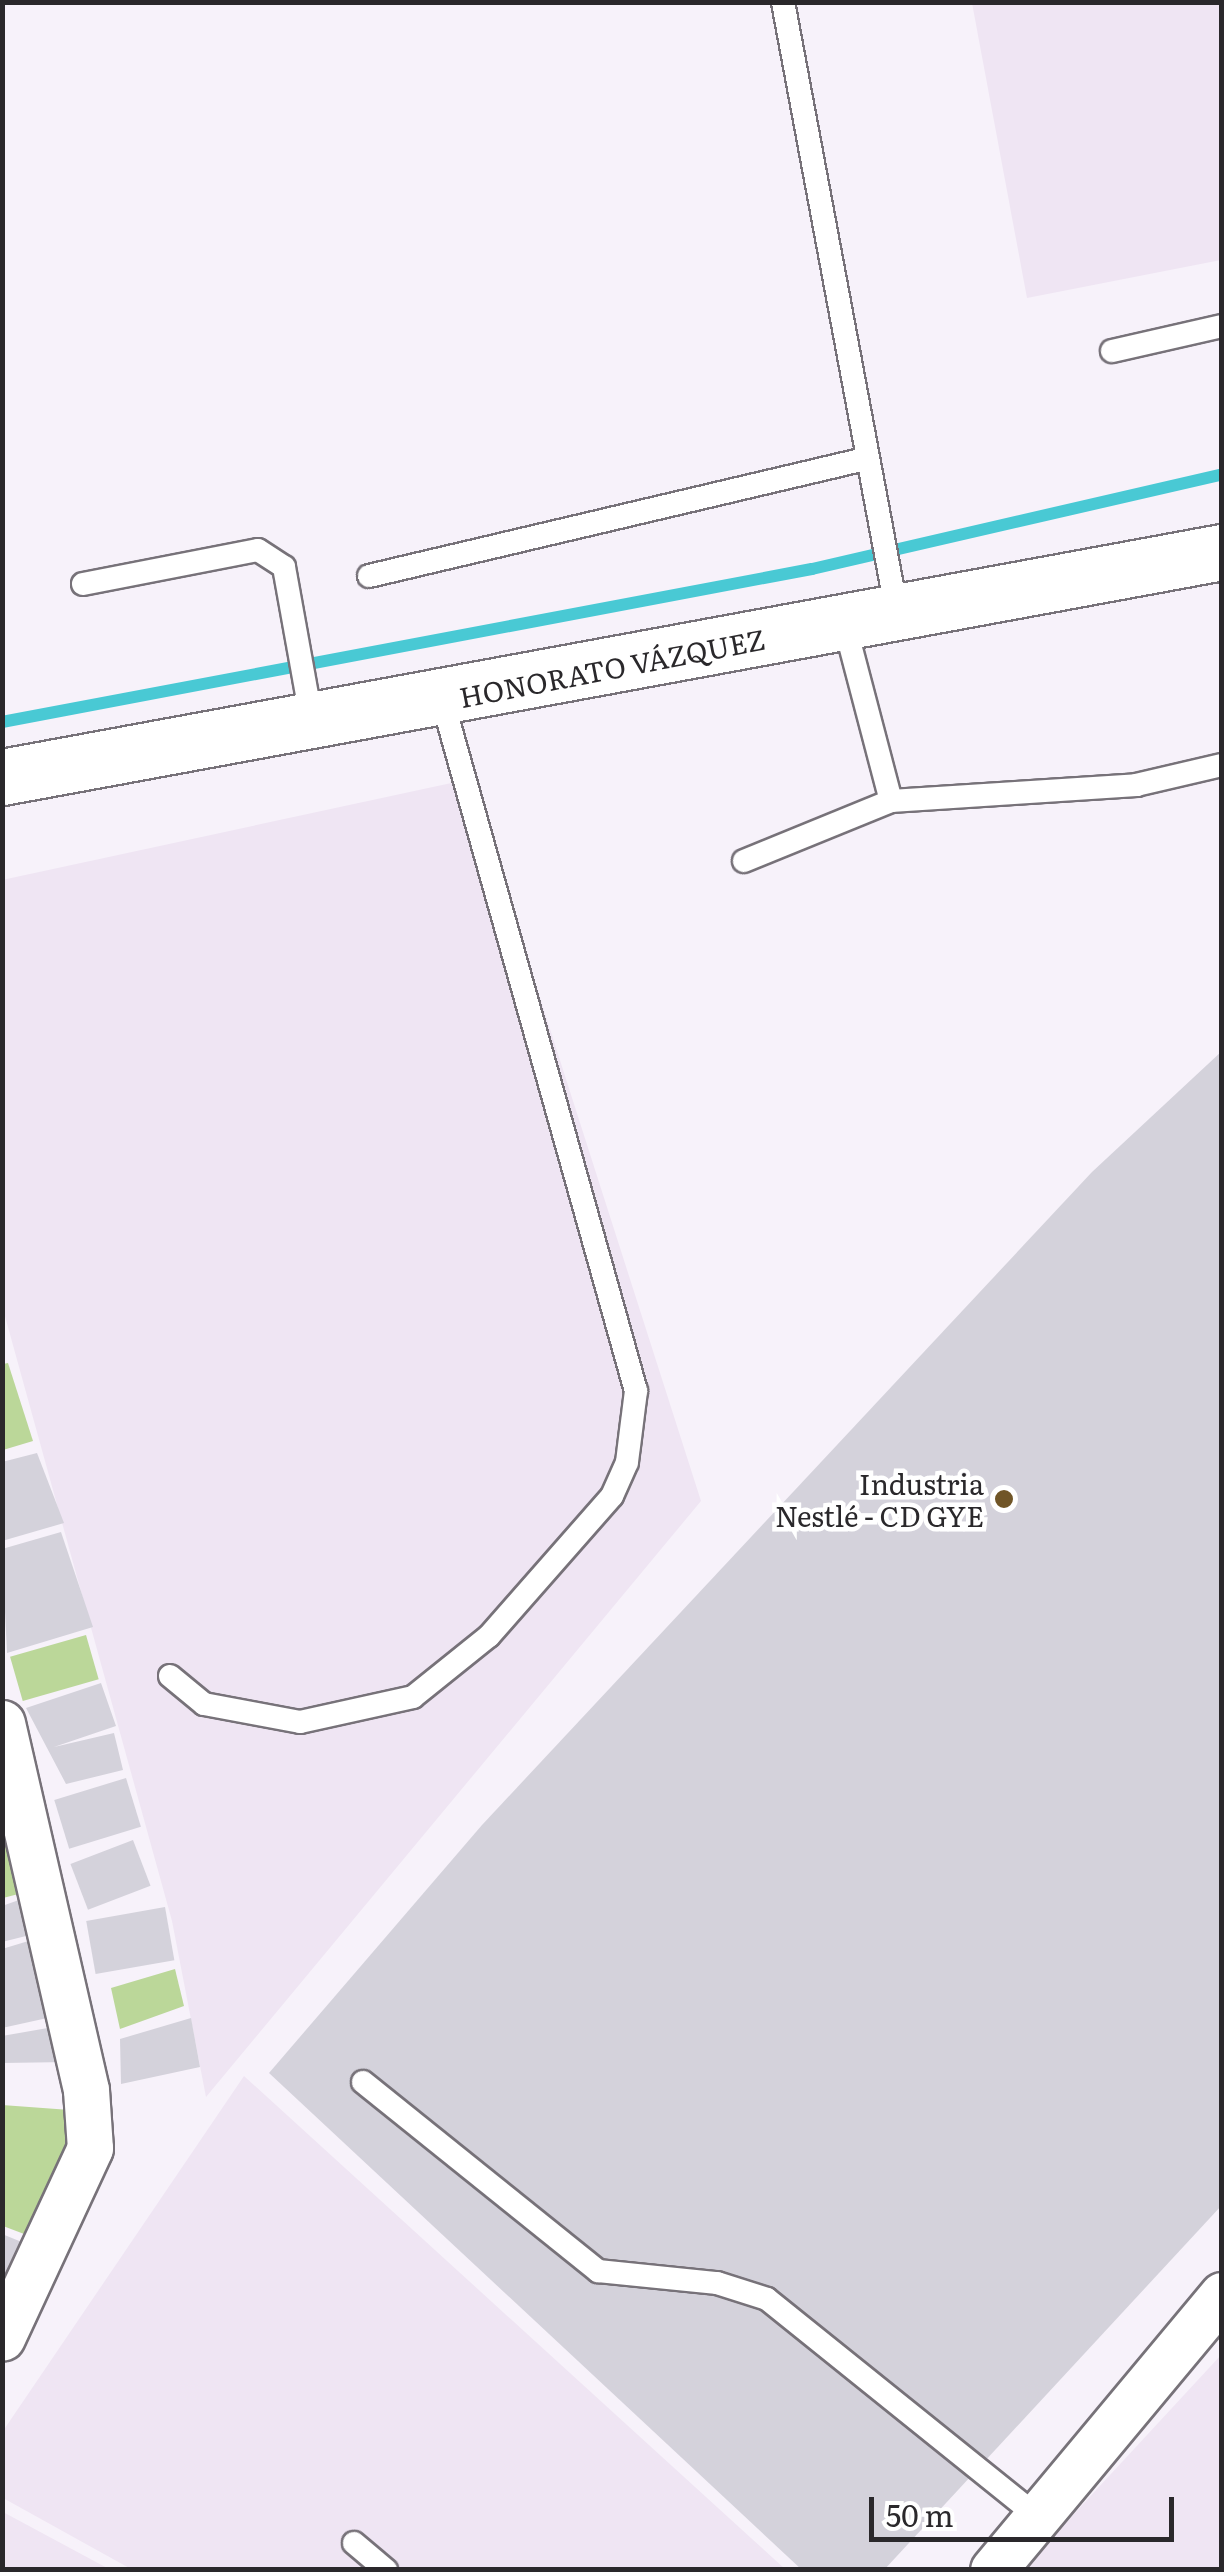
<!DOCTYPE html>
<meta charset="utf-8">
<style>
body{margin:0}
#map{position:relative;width:1224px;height:2572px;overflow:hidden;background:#f7f2fa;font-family:Literata,serif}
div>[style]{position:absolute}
.built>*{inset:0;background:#efe5f3}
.green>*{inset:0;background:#bbd799;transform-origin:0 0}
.stream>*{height:12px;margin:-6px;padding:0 6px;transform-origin:6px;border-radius:6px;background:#49c9d4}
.building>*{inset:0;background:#d4d2db;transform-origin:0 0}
.roads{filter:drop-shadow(2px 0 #777279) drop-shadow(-2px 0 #777279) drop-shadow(0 2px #777279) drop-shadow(0 -2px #777279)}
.service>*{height:22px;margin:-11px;padding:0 11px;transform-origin:11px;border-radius:11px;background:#fff}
.minor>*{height:45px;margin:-22.5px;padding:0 22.5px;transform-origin:22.5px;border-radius:22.5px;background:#fff}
.tertiary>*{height:55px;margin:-27.5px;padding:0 27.5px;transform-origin:27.5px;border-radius:27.5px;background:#fff}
.dots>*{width:28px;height:28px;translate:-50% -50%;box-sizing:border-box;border:5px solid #fff;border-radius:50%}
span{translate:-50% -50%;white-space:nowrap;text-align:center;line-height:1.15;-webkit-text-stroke:9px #fff;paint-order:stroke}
.street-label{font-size:28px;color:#2a282b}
.poi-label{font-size:28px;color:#2a282b}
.right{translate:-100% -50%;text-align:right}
.frame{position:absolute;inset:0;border:5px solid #2a282b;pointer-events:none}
.scale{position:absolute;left:869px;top:2497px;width:305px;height:45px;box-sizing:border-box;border:5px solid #2a282b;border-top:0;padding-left:12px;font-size:30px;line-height:35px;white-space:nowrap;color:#2a282b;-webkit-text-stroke:8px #fff;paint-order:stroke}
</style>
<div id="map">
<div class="built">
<i style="clip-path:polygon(972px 3px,1221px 3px,1221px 260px,1027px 298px)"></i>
<i style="clip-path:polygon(470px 779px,701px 1501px,206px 2097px,172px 1921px,3px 1309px,2px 880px)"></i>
<i style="clip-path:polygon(244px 2076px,785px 2569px,131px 2569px,3px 2498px,3px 2431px)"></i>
<i style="clip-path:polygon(1221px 2355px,1221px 2569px,1023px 2569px)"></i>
<i style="clip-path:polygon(2px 2512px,3px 2512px,109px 2569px,3px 2569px)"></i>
</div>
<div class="green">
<i style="clip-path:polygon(8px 1363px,33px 1441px,3px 1450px,3px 1364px)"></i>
<i style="left:86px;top:1635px;width:46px;height:79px;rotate:74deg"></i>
<i style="clip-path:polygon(16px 1826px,30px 1891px,3px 1898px,2px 1829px)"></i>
<i style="clip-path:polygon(175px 1969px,184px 2006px,120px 2029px,111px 1988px)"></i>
<i style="clip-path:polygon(2px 2105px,70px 2110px,83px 2143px,40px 2240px,3px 2226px)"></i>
</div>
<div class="stream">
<i style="left:2px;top:722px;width:824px;rotate:-10.7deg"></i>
<i style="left:812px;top:569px;width:421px;rotate:-13deg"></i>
</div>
<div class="building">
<i style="clip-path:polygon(1222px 1051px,1222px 2205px,884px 2570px,802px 2570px,269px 2073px,482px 1825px,1092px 1172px)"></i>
<i style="clip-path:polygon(37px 1453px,64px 1523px,2px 1541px,2px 1462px)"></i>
<i style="clip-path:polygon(61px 1532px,93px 1627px,7px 1653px,2px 1549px)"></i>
<i style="clip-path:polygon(101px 1683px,116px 1726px,54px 1747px,114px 1733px,123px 1770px,66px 1784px,26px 1708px)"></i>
<i style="left:126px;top:1778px;width:51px;height:75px;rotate:73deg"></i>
<i style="left:133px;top:1840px;width:49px;height:67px;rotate:69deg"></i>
<i style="clip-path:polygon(33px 1895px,42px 1932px,2px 1942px,2px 1906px)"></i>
<i style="left:165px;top:1907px;width:54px;height:80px;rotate:80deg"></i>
<i style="clip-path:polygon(45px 1936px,70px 2013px,2px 2028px,2px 1949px)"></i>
<i style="clip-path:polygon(191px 2018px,200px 2067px,121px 2084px,120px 2039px)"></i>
<i style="clip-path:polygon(65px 2025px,69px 2062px,2px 2063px,2px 2036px)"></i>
<i style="clip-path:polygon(2px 2234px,39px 2249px,2px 2291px)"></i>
</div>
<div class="roads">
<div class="service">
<i style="left:783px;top:2px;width:622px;rotate:79.43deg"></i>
<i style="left:1112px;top:351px;width:113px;rotate:-12.8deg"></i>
<i style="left:369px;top:576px;width:510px;rotate:-13.27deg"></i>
<i style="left:83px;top:584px;width:178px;rotate:-11deg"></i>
<i style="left:258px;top:550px;width:31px;rotate:33deg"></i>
<i style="left:284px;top:567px;width:158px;rotate:79.8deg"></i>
<i style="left:891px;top:801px;width:246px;rotate:-3.7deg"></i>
<i style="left:1136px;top:785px;width:88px;rotate:-13.1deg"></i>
<i style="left:744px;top:861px;width:159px;rotate:-22.2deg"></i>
<i style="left:891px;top:801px;width:185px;rotate:-104.7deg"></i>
<i style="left:170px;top:1676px;width:44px;rotate:39.5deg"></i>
<i style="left:204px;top:1704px;width:98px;rotate:10.6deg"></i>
<i style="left:300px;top:1722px;width:116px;rotate:-12.5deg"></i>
<i style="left:413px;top:1697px;width:97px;rotate:-38.8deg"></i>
<i style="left:489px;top:1636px;width:186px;rotate:-48.7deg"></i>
<i style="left:612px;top:1496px;width:37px;rotate:-66deg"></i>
<i style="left:627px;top:1462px;width:72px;rotate:-82.8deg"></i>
<i style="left:636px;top:1391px;width:719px;rotate:-105.66deg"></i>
<i style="left:363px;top:2082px;width:302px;rotate:38.8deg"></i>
<i style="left:598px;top:2271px;width:120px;rotate:5.8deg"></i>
<i style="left:717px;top:2283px;width:52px;rotate:17.7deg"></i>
<i style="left:767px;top:2299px;width:346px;rotate:38.8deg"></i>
<i style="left:354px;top:2543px;width:42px;rotate:40.2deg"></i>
</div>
<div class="minor">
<i style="left:2px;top:1723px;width:376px;rotate:77.1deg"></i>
<i style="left:86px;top:2090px;width:58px;rotate:86.1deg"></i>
<i style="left:90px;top:2148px;width:209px;rotate:114.9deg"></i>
<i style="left:993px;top:2570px;width:358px;rotate:-50.2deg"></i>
</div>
<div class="tertiary">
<i style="left:2px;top:777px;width:1241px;rotate:-10.45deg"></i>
</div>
</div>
<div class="dots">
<i style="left:1004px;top:1499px;background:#705527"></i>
</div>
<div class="street-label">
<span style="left:612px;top:667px;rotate:-11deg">HONORATO VÁZQUEZ</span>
</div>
<div class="poi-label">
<span class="right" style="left:984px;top:1499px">Industria<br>Nestlé - CD GYE</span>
</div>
<div class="frame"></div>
<div class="scale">50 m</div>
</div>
